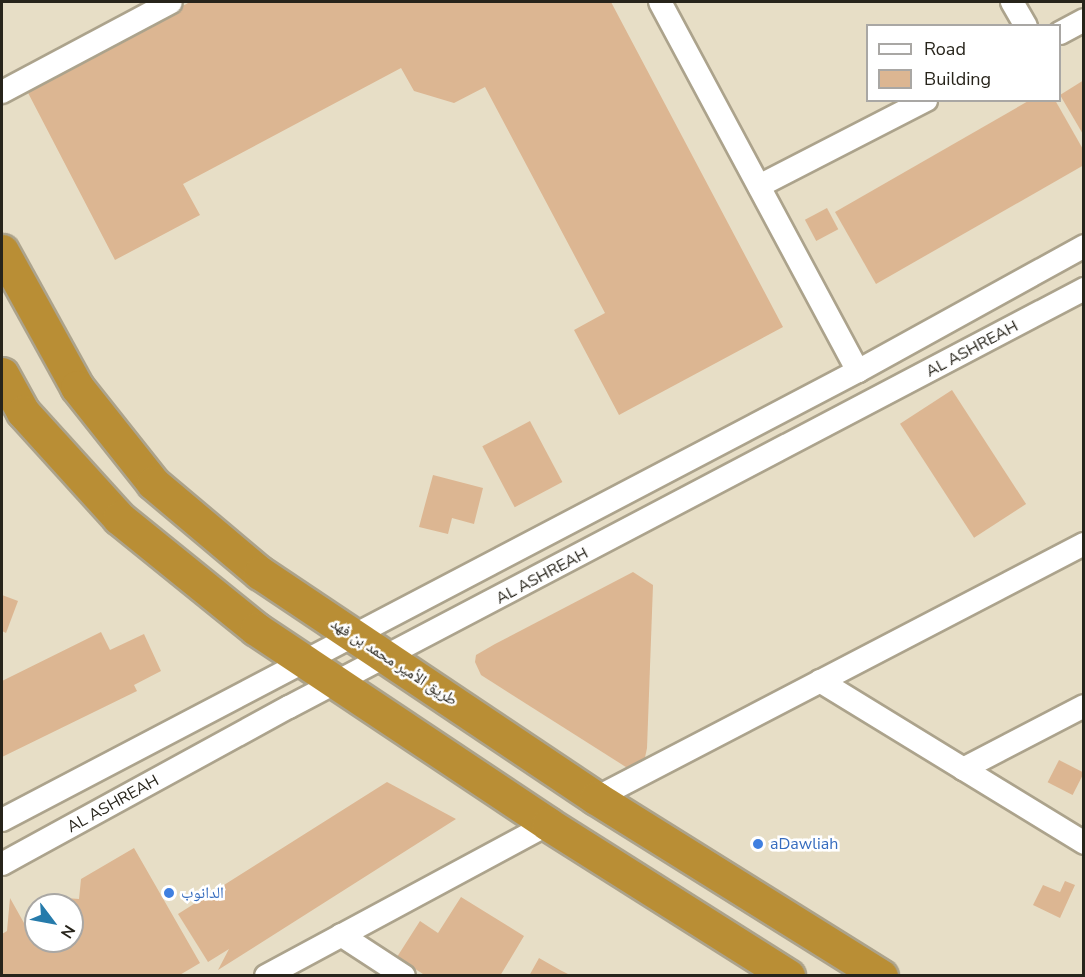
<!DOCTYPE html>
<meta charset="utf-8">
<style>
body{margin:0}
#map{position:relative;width:1085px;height:977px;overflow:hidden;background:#e7dec6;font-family:"Nunito Sans","Noto Naskh Arabic",sans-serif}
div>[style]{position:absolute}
.building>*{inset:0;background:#dcb692;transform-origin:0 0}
.roads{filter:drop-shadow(2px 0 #aca38c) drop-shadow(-2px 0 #aca38c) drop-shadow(0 2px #aca38c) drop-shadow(0 -2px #aca38c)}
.minor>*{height:22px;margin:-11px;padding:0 11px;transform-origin:11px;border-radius:11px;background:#fff}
.highway>*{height:33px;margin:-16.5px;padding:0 16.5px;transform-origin:16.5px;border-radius:16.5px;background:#b98e35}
.dots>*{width:16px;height:16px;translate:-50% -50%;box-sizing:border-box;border:3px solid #fff;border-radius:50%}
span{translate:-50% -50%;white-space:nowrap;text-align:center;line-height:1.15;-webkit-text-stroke:5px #fff;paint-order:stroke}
.street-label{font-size:16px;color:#27241b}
.shop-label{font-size:16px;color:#366cbe}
.left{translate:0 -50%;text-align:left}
.frame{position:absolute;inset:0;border:3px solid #27241b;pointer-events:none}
.legend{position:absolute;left:866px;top:24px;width:195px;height:78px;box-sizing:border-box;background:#fff;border:2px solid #a9a7a4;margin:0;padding:8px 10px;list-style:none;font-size:18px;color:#27241b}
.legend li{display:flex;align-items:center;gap:12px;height:30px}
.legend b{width:30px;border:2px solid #a9a7a4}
.north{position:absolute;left:24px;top:893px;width:60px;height:60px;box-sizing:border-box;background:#fff;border:2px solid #a9a7a4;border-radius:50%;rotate:122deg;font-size:16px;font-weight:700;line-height:24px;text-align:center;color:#27241b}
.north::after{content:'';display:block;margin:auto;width:21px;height:27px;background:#267bab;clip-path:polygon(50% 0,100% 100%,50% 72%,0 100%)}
</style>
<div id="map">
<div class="building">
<i style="clip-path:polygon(190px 2px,611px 2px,783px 327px,619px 415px,574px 330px,605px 313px,485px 87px,454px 103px,414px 91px,401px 68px,183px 184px,200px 215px,115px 260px,26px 89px)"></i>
<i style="clip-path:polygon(1084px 80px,1084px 136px,1060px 95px)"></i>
<i style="clip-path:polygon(1030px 100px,1055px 100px,1084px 151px,1084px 165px,876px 284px,835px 212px)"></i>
<i style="left:827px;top:208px;width:24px;height:25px;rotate:62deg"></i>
<i style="left:952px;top:390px;width:136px;height:62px;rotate:57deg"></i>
<i style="left:530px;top:421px;width:69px;height:54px;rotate:62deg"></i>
<i style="clip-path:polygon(433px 475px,483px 488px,474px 524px,452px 518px,448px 534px,419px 527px)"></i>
<i style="clip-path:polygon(633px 572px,653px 585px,647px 748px,643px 767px,629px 769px,481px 675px,475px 662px,476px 655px,495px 644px)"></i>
<i style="clip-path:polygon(2px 595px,18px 601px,6px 633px,2px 631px)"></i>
<i style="clip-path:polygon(101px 632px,110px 650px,144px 634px,161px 671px,134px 685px,137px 691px,2px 757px,2px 681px)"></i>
<i style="left:1059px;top:760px;width:28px;height:25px;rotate:27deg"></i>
<i style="clip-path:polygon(387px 782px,456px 819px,218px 970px,229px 949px,208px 962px,178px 914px)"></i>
<i style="clip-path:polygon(134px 848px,200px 963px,178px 976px,2px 976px,2px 934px,7px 931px,10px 898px,24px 923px,36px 916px,36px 941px,72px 941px,72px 905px,55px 905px,66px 898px,79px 899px,81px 879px)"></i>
<i style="clip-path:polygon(1065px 881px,1075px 885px,1060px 918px,1033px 905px,1043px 885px,1060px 892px)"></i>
<i style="clip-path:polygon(461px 897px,524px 936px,500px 976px,426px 976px,397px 957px,420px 921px,438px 933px)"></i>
<i style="clip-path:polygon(539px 958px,560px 970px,572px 976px,529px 976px)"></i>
</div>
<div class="roads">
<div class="minor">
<i style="left:660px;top:2px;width:419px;rotate:61.8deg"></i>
<i style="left:1012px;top:2px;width:28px;rotate:60deg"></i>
<i style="left:1060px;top:33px;width:27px;rotate:-28deg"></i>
<i style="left:2px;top:92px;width:191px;rotate:-28deg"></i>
<i style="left:759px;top:186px;width:188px;rotate:-27.2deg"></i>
<i style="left:820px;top:681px;width:310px;rotate:31.5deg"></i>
<i style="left:963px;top:769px;width:136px;rotate:-27.5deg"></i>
<i style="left:596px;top:798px;width:550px;rotate:-27.5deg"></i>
<i style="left:2px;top:820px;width:967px;rotate:-27.68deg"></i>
<i style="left:858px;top:371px;width:258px;rotate:-28.9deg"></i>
<i style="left:2px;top:864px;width:327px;rotate:-28.7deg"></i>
<i style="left:289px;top:707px;width:898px;rotate:-27.73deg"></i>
<i style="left:341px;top:935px;width:75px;rotate:33.1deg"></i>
<i style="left:266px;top:976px;width:320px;rotate:-28.3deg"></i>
</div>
<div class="highway">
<i style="left:2px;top:251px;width:155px;rotate:61.1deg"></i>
<i style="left:77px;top:387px;width:122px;rotate:51.6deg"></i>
<i style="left:153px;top:483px;width:140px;rotate:40.1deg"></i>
<i style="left:260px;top:573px;width:404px;rotate:33.8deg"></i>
<i style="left:596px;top:798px;width:336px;rotate:32deg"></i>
<i style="left:2px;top:374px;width:43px;rotate:61.1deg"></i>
<i style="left:23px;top:412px;width:143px;rotate:47.8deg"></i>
<i style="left:119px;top:518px;width:176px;rotate:39deg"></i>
<i style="left:256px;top:629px;width:351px;rotate:33.7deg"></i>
<i style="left:548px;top:824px;width:284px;rotate:32.3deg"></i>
</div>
</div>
<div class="dots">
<i style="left:758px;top:844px;background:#3f7fe0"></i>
<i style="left:169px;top:893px;background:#3f7fe0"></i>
</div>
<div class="street-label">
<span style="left:972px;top:349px;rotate:-28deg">AL ASHREAH</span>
<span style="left:542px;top:576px;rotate:-28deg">AL ASHREAH</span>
<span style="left:394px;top:662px;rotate:33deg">طريق الأمير محمد بن فهد</span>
<span style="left:113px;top:804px;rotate:-29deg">AL ASHREAH</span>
</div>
<div class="shop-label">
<span class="left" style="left:770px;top:844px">aDawliah</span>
<span class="left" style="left:181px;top:893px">الدانوب</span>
</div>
<div class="frame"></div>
<ul class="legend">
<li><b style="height:8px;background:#fff"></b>Road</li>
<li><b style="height:16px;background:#dcb692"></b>Building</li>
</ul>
<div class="north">N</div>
</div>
